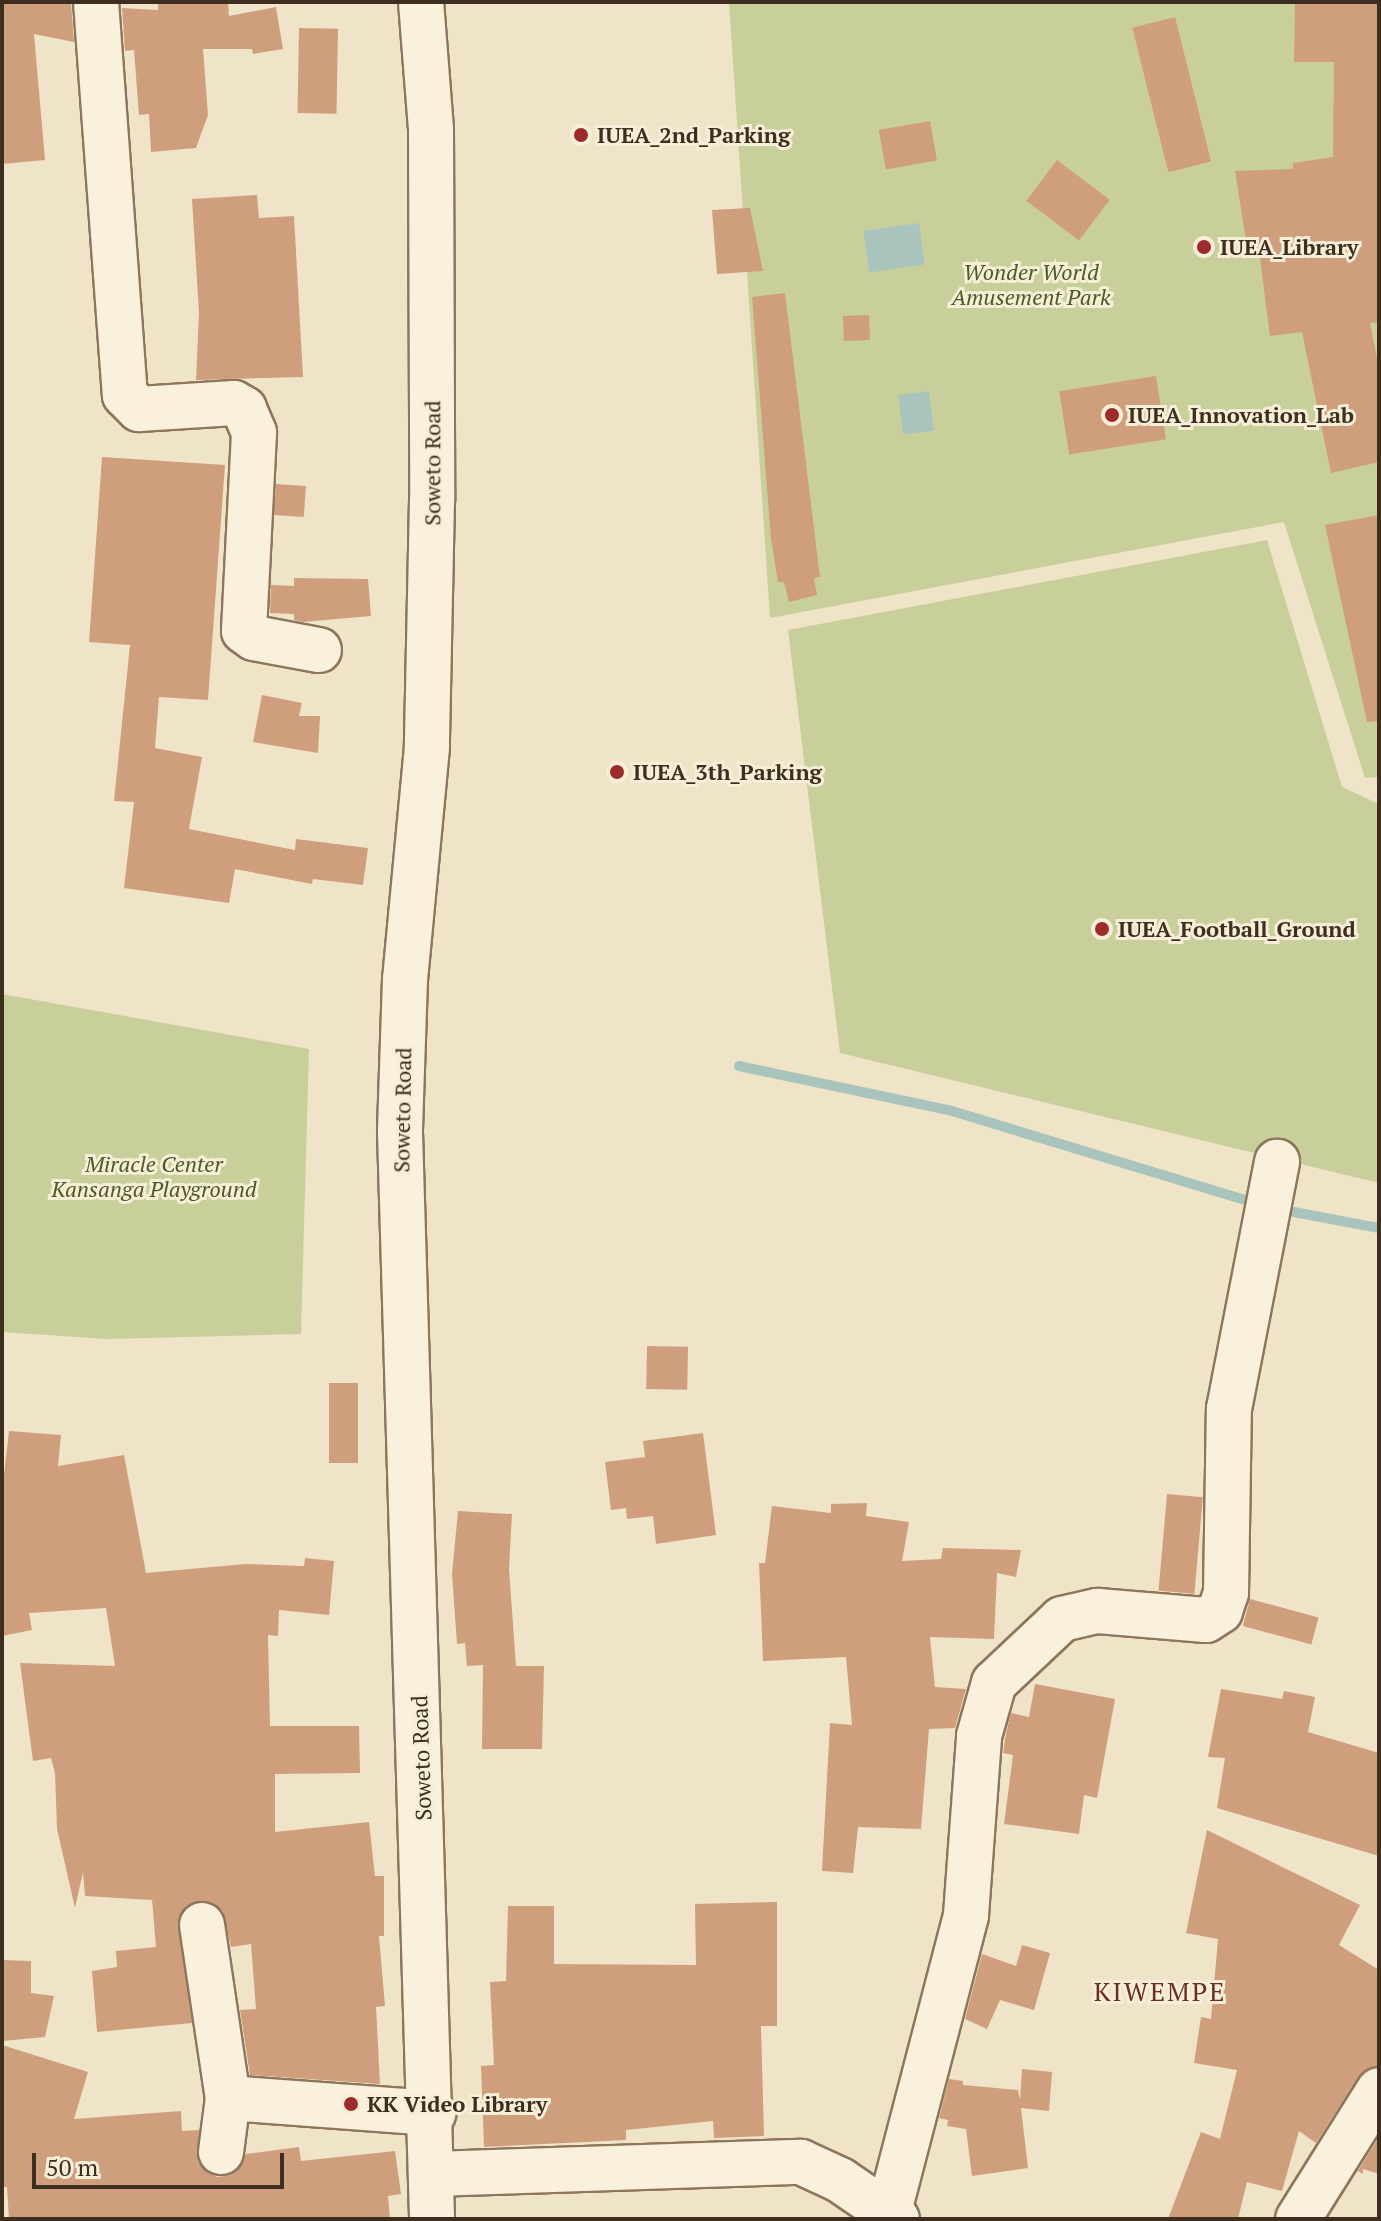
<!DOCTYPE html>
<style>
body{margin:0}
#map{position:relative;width:1381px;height:2221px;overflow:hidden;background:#f0e4c8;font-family:"PT Serif",serif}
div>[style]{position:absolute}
.green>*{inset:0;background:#c9cf9b}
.water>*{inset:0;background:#a9c4bc;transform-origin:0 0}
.stream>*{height:10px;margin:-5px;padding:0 5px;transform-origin:5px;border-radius:5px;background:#a9c4bc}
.building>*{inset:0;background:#cf9f7d;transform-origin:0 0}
.roads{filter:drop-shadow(2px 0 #8d765c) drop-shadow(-2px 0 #8d765c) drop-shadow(0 2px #8d765c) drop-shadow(0 -2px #8d765c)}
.minor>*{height:44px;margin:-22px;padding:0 22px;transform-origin:22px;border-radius:22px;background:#faf1dc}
.dots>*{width:22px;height:22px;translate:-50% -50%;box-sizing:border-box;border:4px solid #f7eed8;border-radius:50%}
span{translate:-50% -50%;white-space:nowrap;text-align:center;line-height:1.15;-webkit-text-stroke:6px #f7eed8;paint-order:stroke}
.poi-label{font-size:22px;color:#3d2e20;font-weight:700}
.left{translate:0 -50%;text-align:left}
.park-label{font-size:22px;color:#4d5a26;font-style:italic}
.street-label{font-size:22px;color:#3d2e20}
.quarter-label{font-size:26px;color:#6b2e1e;letter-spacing:2px}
.frame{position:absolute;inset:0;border:4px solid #3d2e20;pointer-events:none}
.scale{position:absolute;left:32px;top:2153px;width:252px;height:36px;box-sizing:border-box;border:4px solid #3d2e20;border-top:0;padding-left:10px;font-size:24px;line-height:28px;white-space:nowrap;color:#3d2e20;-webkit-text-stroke:6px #f7eed8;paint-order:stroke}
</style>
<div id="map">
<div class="green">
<i style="clip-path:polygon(729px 2px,1379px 2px,1379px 777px,1365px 778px,1284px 522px,770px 618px)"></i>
<i style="clip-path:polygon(1267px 540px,1342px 787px,1379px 804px,1379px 1183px,840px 1053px,788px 630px)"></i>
<i style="clip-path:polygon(2px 994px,309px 1049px,301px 1334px,107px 1339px,2px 1332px)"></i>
</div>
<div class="water">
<i style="left:919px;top:223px;width:42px;height:56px;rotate:82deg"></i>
<i style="left:929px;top:391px;width:40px;height:31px;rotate:83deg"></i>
</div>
<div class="stream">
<i style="left:739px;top:1066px;width:218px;rotate:11.9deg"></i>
<i style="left:952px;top:1111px;width:321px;rotate:16.9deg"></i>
<i style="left:1278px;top:1209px;width:103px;rotate:10.7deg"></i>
</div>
<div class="building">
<i style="clip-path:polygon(2px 2px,71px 2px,74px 42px,34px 34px,45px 160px,2px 164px)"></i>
<i style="clip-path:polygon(158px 2px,228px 2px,229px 16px,276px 7px,283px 49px,253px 54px,252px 49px,203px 49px,208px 115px,196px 148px,151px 152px,149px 114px,139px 115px,134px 50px,125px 51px,122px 8px,158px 10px)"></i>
<i style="clip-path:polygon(1378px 2px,1379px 322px,1370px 323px,1379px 368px,1379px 462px,1331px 473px,1302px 332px,1270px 336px,1259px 251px,1248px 253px,1235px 171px,1293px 169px,1293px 163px,1333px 157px,1334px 62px,1294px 62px,1295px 3px)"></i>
<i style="left:1175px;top:17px;width:149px;height:44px;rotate:76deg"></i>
<i style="left:299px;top:28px;width:39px;height:85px;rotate:1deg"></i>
<i style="left:930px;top:121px;width:40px;height:52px;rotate:80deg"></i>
<i style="left:1057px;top:160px;width:66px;height:51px;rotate:37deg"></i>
<i style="clip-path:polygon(257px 195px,259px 218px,294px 216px,303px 377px,196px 380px,199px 313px,192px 199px)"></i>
<i style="clip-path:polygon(750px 208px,763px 271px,717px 274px,712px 210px)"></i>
<i style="clip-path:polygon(785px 293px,820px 577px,814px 578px,817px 595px,789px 602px,784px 582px,778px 582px,771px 539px,752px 297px)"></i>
<i style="left:869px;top:315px;width:25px;height:26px;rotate:88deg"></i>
<i style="left:1156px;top:376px;width:64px;height:98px;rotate:81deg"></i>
<i style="clip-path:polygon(102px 457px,225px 465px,208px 700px,159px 697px,155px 748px,202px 757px,189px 829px,295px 850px,296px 839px,368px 848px,363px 885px,313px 879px,312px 884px,235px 869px,229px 903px,124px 888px,134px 802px,114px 801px,130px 645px,89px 642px)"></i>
<i style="left:276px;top:484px;width:30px;height:31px;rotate:4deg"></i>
<i style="clip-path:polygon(1379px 515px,1379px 721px,1367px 722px,1325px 525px)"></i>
<i style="clip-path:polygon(294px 578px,368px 579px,371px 616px,303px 622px,294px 620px,294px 614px,270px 613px,271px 585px,294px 586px)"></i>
<i style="clip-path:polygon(262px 695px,302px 703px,299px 716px,320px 716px,318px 753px,253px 742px)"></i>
<i style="left:647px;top:1346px;width:41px;height:43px;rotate:1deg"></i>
<i style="left:329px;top:1383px;width:29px;height:80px"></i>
<i style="clip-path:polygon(9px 1431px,61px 1435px,58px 1466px,124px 1455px,146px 1573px,245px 1564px,304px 1566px,305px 1558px,334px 1561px,329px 1615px,279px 1610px,278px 1636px,268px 1635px,270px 1726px,359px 1726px,360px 1773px,275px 1774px,275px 1832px,369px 1822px,375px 1876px,384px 1876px,384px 1936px,379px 1936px,385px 2006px,376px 2007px,380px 2084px,250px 2075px,240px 2010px,256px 2009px,251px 1944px,231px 1947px,222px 1910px,210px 1902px,187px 1905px,179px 1917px,192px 2023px,97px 2032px,92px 1971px,117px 1967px,116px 1951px,156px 1947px,152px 1900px,85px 1896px,83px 1872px,75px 1908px,57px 1829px,55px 1773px,51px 1758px,33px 1761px,20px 1663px,115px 1666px,106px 1608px,29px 1613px,32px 1630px,2px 1636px,2px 1493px)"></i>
<i style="clip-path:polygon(703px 1433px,716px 1535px,656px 1544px,653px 1516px,627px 1519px,626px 1508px,611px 1510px,605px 1462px,645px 1457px,643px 1441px)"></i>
<i style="left:1167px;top:1494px;width:36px;height:97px;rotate:5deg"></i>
<i style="clip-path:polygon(867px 1503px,866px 1516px,909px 1522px,902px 1561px,941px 1559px,943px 1548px,1021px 1550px,1016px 1577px,997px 1573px,994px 1639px,930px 1637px,935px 1687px,966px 1689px,955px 1728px,929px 1729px,921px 1829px,858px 1827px,853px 1873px,822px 1871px,830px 1723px,852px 1725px,846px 1657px,763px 1661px,759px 1563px,765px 1563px,772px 1506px,831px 1513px,831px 1504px)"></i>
<i style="clip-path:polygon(458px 1511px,512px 1514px,509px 1569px,516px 1666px,544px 1666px,542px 1749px,482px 1749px,483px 1665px,467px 1666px,465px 1643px,457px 1644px,452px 1574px)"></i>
<i style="left:1250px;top:1599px;width:71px;height:28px;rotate:15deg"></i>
<i style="clip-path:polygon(1035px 1684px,1115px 1699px,1097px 1798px,1084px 1795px,1079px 1834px,1004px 1824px,1013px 1755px,1003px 1753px,1006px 1733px,1011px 1713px,1029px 1717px)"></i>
<i style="clip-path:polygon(1221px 1689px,1282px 1699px,1284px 1691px,1315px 1697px,1308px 1732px,1379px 1753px,1379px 1856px,1217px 1808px,1225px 1758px,1208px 1757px)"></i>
<i style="clip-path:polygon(1207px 1830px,1360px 1905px,1339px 1945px,1379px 1970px,1379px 2065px,1358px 2077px,1316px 2143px,1299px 2131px,1282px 2191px,1247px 2182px,1238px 2219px,1168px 2219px,1201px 2132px,1220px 2139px,1237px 2070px,1194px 2063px,1201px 2017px,1211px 2019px,1218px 1939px,1186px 1933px)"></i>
<i style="clip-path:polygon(777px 1902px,777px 2026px,761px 2026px,764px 2136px,714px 2138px,713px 2121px,626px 2130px,626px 2140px,484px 2147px,481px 2066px,494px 2065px,490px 1982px,506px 1981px,508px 1906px,554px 1906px,554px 1964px,696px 1965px,695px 1904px)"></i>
<i style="clip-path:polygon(1022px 1945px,1050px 1953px,1034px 2010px,1000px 2000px,987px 2029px,965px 2019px,982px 1954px,1016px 1966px)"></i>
<i style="clip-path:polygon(2px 1960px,31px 1961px,31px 1993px,54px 1996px,45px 2037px,2px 2041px)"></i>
<i style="clip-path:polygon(2px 2045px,88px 2072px,74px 2119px,181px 2111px,182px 2131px,199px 2130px,198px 2162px,217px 2177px,231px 2175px,246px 2154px,299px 2147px,301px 2161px,395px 2151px,401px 2194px,388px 2196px,390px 2219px,9px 2219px,7px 2187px,2px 2187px)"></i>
<i style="clip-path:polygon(1022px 2069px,1052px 2072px,1049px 2111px,1021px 2108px,1028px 2168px,972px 2176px,966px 2129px,947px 2126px,948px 2120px,939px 2118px,949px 2079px,963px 2081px,963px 2085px,1018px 2090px,1020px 2100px)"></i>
<i style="clip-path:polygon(1379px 2137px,1379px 2174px,1363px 2169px,1363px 2174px,1358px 2171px)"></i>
</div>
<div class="roads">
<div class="minor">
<i style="left:96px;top:2px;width:394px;rotate:85.8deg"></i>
<i style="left:125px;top:395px;width:20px;rotate:45deg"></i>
<i style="left:139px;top:409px;width:95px;rotate:-3.6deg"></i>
<i style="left:234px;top:403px;width:12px;rotate:31deg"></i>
<i style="left:244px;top:409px;width:26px;rotate:67deg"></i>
<i style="left:254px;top:433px;width:198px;rotate:92.9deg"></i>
<i style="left:244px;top:631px;width:12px;rotate:35deg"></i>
<i style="left:254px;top:638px;width:66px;rotate:10.5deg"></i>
<i style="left:421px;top:2px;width:127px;rotate:85.5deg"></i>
<i style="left:431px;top:129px;width:371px;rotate:89.8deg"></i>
<i style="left:432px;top:500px;width:247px;rotate:91.2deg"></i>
<i style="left:427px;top:747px;width:233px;rotate:95.4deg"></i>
<i style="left:405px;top:979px;width:153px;rotate:91.9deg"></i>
<i style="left:400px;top:1132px;width:1087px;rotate:88.31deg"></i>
<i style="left:202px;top:1925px;width:175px;rotate:81.5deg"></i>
<i style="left:221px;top:2152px;width:54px;rotate:-82.6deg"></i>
<i style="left:228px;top:2098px;width:206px;rotate:4.2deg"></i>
<i style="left:433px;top:2174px;width:368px;rotate:-1.9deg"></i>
<i style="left:801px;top:2162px;width:43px;rotate:24.8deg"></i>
<i style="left:840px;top:2180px;width:69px;rotate:34.4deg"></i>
<i style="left:887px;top:2219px;width:314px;rotate:-75.4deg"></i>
<i style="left:966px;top:1915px;width:179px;rotate:-85.8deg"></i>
<i style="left:979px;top:1736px;width:55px;rotate:-74.2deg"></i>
<i style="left:994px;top:1683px;width:93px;rotate:-43.3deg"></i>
<i style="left:1062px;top:1619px;width:37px;rotate:-13deg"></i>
<i style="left:1098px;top:1611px;width:108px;rotate:4.8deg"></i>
<i style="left:1206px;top:1620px;width:17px;rotate:-33deg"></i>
<i style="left:1220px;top:1611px;width:19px;rotate:-72deg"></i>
<i style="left:1226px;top:1593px;width:184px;rotate:-89.1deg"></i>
<i style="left:1229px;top:1409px;width:252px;rotate:-79deg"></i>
<i style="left:1298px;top:2219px;width:152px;rotate:-57.9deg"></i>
</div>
</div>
<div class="dots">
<i style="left:581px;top:135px;background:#9e2a2b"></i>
<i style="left:1204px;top:247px;background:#9e2a2b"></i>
<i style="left:1112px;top:415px;background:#9e2a2b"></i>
<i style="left:617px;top:772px;background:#9e2a2b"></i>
<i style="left:1102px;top:929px;background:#9e2a2b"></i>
<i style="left:351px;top:2104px;background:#9e2a2b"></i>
</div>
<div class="poi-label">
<span class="left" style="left:597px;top:135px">IUEA_2nd_Parking</span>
<span class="left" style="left:1220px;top:247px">IUEA_Library</span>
<span class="left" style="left:1128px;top:415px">IUEA_Innovation_Lab</span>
<span class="left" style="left:633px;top:772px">IUEA_3th_Parking</span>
<span class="left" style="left:1118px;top:929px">IUEA_Football_Ground</span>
<span class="left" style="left:367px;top:2104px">KK Video Library</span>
</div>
<div class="park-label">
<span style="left:1031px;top:284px">Wonder World<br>Amusement Park</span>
<span style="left:154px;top:1176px">Miracle Center<br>Kansanga Playground</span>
</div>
<div class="street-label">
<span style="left:432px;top:463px;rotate:-90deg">Soweto Road</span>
<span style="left:402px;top:1110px;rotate:-89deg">Soweto Road</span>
<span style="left:421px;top:1758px;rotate:-92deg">Soweto Road</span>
</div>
<div class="quarter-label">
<span style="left:1160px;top:1992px">KIWEMPE</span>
</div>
<div class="frame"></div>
<div class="scale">50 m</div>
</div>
